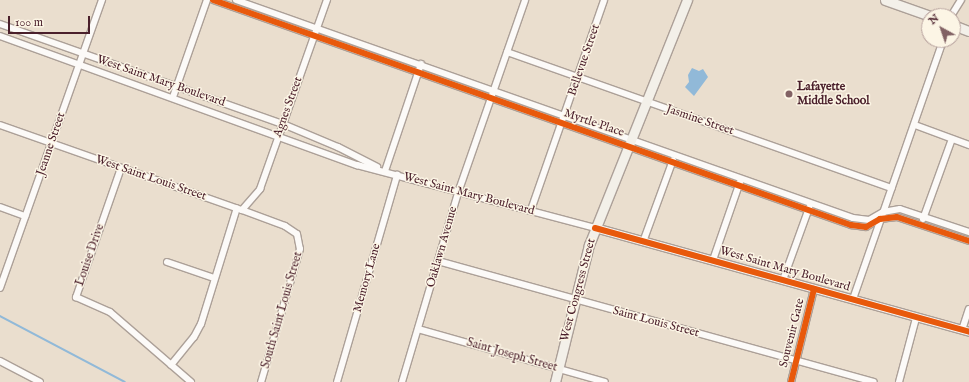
<!DOCTYPE html>
<style>
body{margin:0}
#map{position:relative;width:969px;height:382px;overflow:hidden;background:#eadece;font-family:"IM FELL English",serif}
div>[style]{position:absolute}
.water>*{inset:0;background:#91b9d8}
.stream>*{height:1.5px;margin:-0.75px;padding:0 0.75px;transform-origin:0.75px;border-radius:0.75px;background:#91b9d8}
.roads{filter:drop-shadow(1px 0 #aca098) drop-shadow(-1px 0 #aca098) drop-shadow(0 1px #aca098) drop-shadow(0 -1px #aca098)}
.minor>*{height:6px;margin:-3px;padding:0 3px;transform-origin:3px;border-radius:3px;background:#fcfaf8}
.tertiary>*{height:8px;margin:-4px;padding:0 4px;transform-origin:4px;border-radius:4px;background:#fcfaf8}
.secondary>*{height:9px;margin:-4.5px;padding:0 4.5px;transform-origin:4.5px;border-radius:4.5px;background:#f3f0e9}
.cycleway>*{height:6px;margin:-3px;padding:0 3px;transform-origin:3px;border-radius:3px;background:#e8590c}
.dots>*{width:11px;height:11px;translate:-50% -50%;box-sizing:border-box;border:2px solid #fcf5e5;border-radius:50%}
span{translate:-50% -50%;white-space:nowrap;text-align:center;line-height:1.15;-webkit-text-stroke:3px #fcf5e5;paint-order:stroke}
.street-label{font-size:12px;color:#4a1f2b}
.poi-label{font-size:12px;color:#4a1f2b;font-weight:700}
.left{translate:0 -50%;text-align:left}
.north{position:absolute;left:921px;top:8px;width:40px;height:40px;box-sizing:border-box;background:#fcf5e5;border:1px solid #b59f9b;border-radius:50%;rotate:320deg;font-size:11px;font-weight:700;line-height:16px;text-align:center;color:#4a1f2b}
.north::after{content:'';display:block;margin:auto;width:14px;height:18px;background:#826264;clip-path:polygon(50% 0,100% 100%,50% 72%,0 100%)}
.scale{position:absolute;left:8px;top:16px;width:82px;height:18px;box-sizing:border-box;border:2px solid #4a1f2b;border-top:0;padding-left:5px;font-size:12px;line-height:14px;white-space:nowrap;color:#4a1f2b;-webkit-text-stroke:3px #fcf5e5;paint-order:stroke}
</style>
<div id="map">
<div class="water">
<i style="clip-path:polygon(692px 68px,699px 71px,703px 69px,708px 77px,694px 96px,685px 87px,689px 82px,688px 75px)"></i>
</div>
<div class="stream">
<i style="left:0;top:316px;width:141px;rotate:27.8deg"></i>
</div>
<div class="roads">
<div class="minor">
<i style="left:213px;top:0;width:677px;rotate:19.43deg"></i>
<i style="left:851px;top:225px;width:15px;rotate:8deg"></i>
<i style="left:866px;top:227px;width:16px;rotate:-30deg"></i>
<i style="left:880px;top:219px;width:17px;rotate:-7deg"></i>
<i style="left:897px;top:217px;width:76px;rotate:18.4deg"></i>
<i style="left:236px;top:0;width:654px;rotate:19.46deg"></i>
<i style="left:853px;top:218px;width:16px;rotate:7deg"></i>
<i style="left:869px;top:220px;width:16px;rotate:-30deg"></i>
<i style="left:883px;top:212px;width:17px;rotate:-10deg"></i>
<i style="left:900px;top:209px;width:73px;rotate:18.4deg"></i>
<i style="left:951px;top:16px;width:19px;rotate:-58deg"></i>
<i style="left:0;top:24px;width:300px;rotate:19.5deg"></i>
<i style="left:283px;top:124px;width:60px;rotate:22.7deg"></i>
<i style="left:338px;top:147px;width:44px;rotate:27.1deg"></i>
<i style="left:0;top:36px;width:380px;rotate:19.9deg"></i>
<i style="left:357px;top:165px;width:246px;rotate:14.8deg"></i>
<i style="left:507px;top:52px;width:408px;rotate:19.5deg"></i>
<i style="left:173px;top:97px;width:103px;rotate:-70.7deg"></i>
<i style="left:0;top:125px;width:256px;rotate:19.4deg"></i>
<i style="left:242px;top:210px;width:46px;rotate:20.4deg"></i>
<i style="left:285px;top:226px;width:14px;rotate:34deg"></i>
<i style="left:297px;top:234px;width:15px;rotate:79deg"></i>
<i style="left:300px;top:249px;width:139px;rotate:106.3deg"></i>
<i style="left:915px;top:125px;width:58px;rotate:20.3deg"></i>
<i style="left:121px;top:168px;width:137px;rotate:109.2deg"></i>
<i style="left:76px;top:297px;width:37px;rotate:24deg"></i>
<i style="left:110px;top:312px;width:107px;rotate:40.8deg"></i>
<i style="left:385px;top:171px;width:113px;rotate:-71.4deg"></i>
<i style="left:0;top:207px;width:27px;rotate:20deg"></i>
<i style="left:242px;top:210px;width:28px;rotate:-49deg"></i>
<i style="left:260px;top:189px;width:201px;rotate:-70.5deg"></i>
<i style="left:531px;top:210px;width:222px;rotate:-70.8deg"></i>
<i style="left:923px;top:219px;width:85px;rotate:-70.1deg"></i>
<i style="left:643px;top:242px;width:87px;rotate:-69.9deg"></i>
<i style="left:713px;top:260px;width:83px;rotate:-70.9deg"></i>
<i style="left:438px;top:261px;width:452px;rotate:15.5deg"></i>
<i style="left:167px;top:262px;width:50px;rotate:18.8deg"></i>
<i style="left:783px;top:280px;width:77px;rotate:-70.1deg"></i>
<i style="left:0;top:288px;width:306px;rotate:-70.5deg"></i>
<i style="left:853px;top:299px;width:274px;rotate:-70.8deg"></i>
<i style="left:418px;top:329px;width:194px;rotate:15.8deg"></i>
<i style="left:962px;top:330px;width:22px;rotate:-72deg"></i>
<i style="left:0;top:361px;width:45px;rotate:27.7deg"></i>
<i style="left:171px;top:365px;width:36px;rotate:-51deg"></i>
<i style="left:194px;top:337px;width:15px;rotate:-62deg"></i>
<i style="left:201px;top:324px;width:121px;rotate:-72.8deg"></i>
<i style="left:337px;top:382px;width:216px;rotate:-73.8deg"></i>
<i style="left:402px;top:382px;width:200px;rotate:-73.5deg"></i>
<i style="left:459px;top:190px;width:201px;rotate:-70.8deg"></i>
<i style="left:791px;top:382px;width:96px;rotate:-76.1deg"></i>
<i style="left:899px;top:382px;width:66px;rotate:-75.1deg"></i>
</div>
<div class="tertiary">
<i style="left:595px;top:228px;width:388px;rotate:15.5deg"></i>
</div>
<div class="secondary">
<i style="left:885px;top:0;width:48px;rotate:19.6deg"></i>
<i style="left:953px;top:25px;width:17px;rotate:21deg"></i>
<i style="left:555px;top:382px;width:141px;rotate:-76.1deg"></i>
<i style="left:589px;top:245px;width:264px;rotate:-68.2deg"></i>
</div>
</div>
<div class="cycleway">
<i style="left:213px;top:0;width:677px;rotate:19.43deg"></i>
<i style="left:851px;top:225px;width:15px;rotate:8deg"></i>
<i style="left:866px;top:227px;width:16px;rotate:-30deg"></i>
<i style="left:880px;top:219px;width:17px;rotate:-7deg"></i>
<i style="left:897px;top:217px;width:76px;rotate:18.4deg"></i>
<i style="left:595px;top:228px;width:388px;rotate:15.5deg"></i>
<i style="left:791px;top:382px;width:96px;rotate:-76.1deg"></i>
</div>
<div class="dots">
<i style="left:789px;top:94px;background:#826264"></i>
</div>
<div class="street-label">
<span style="left:584px;top:60px;rotate:-71deg">Bellevue Street</span>
<span style="left:161px;top:81px;rotate:19deg">West Saint Mary Boulevard</span>
<span style="left:288px;top:107px;rotate:-70deg">Agnes Street</span>
<span style="left:700px;top:120px;rotate:19deg">Jasmine Street</span>
<span style="left:594px;top:123px;rotate:19deg">Myrtle Place</span>
<span style="left:51px;top:144px;rotate:-71deg">Jeanne Street</span>
<span style="left:151px;top:178px;rotate:19deg">West Saint Louis Street</span>
<span style="left:469px;top:194px;rotate:15deg">West Saint Mary Boulevard</span>
<span style="left:442px;top:247px;rotate:-74deg">Oaklawn Avenue</span>
<span style="left:90px;top:255px;rotate:-71deg">Louise Drive</span>
<span style="left:785px;top:269px;rotate:16deg">West Saint Mary Boulevard</span>
<span style="left:367px;top:278px;rotate:-74deg">Memory Lane</span>
<span style="left:578px;top:290px;rotate:-75deg">West Congress Street</span>
<span style="left:282px;top:310px;rotate:-74deg">South Saint Louis Street</span>
<span style="left:656px;top:322px;rotate:15deg">Saint Louis Street</span>
<span style="left:792px;top:333px;rotate:-76deg">Souvenir Gate</span>
<span style="left:512px;top:355px;rotate:16deg">Saint Joseph Street</span>
</div>
<div class="poi-label">
<span class="left" style="left:797px;top:94px">Lafayette<br>Middle School</span>
</div>
<div class="north">N</div>
<div class="scale">100 m</div>
</div>
